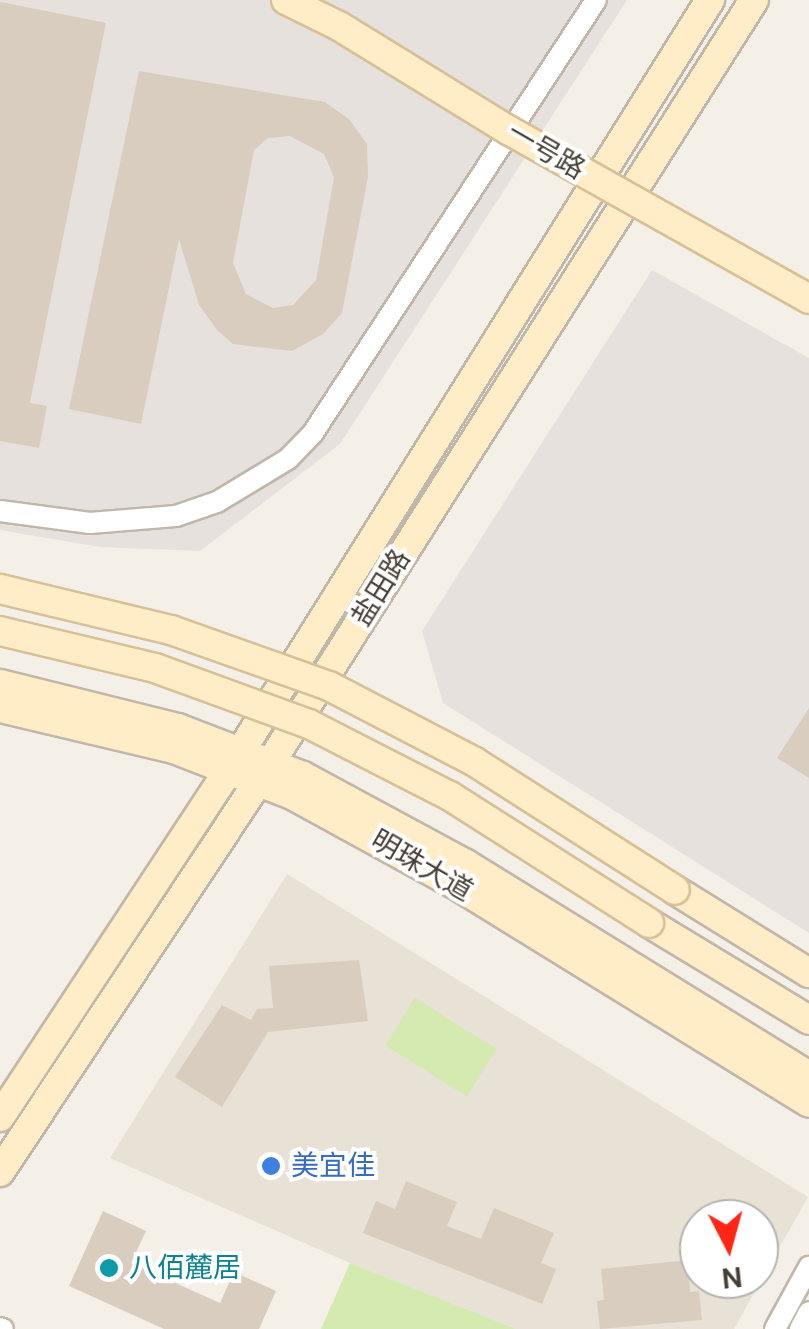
<!DOCTYPE html>
<meta charset="utf-8">
<style>
body{margin:0}
#map{position:relative;width:809px;height:1329px;overflow:hidden;background:#f4f0e8;font-family:"DM Sans","Noto Sans SC",sans-serif}
div>[style]{position:absolute}
.residential>*{inset:0;background:#e8e1d6}
.industrial>*{inset:0;background:#e7e1dd}
.green>*{inset:0;background:#d4eab0;transform-origin:0 0}
.building>*{inset:0;background:#d9cdc0}
.roads{filter:drop-shadow(2px 0 #c0b7aa) drop-shadow(-2px 0 #c0b7aa) drop-shadow(0 2px #c0b7aa) drop-shadow(0 -2px #c0b7aa)}
.street>*{height:20px;margin:-10px;padding:0 10px;transform-origin:10px;border-radius:10px;background:#fff}
.secondary>*{height:28px;margin:-14px;padding:0 14px;transform-origin:14px;border-radius:14px;background:#ffedc7}
.bridges{filter:drop-shadow(2px 0 #d6c097) drop-shadow(-2px 0 #d6c097) drop-shadow(0 2px #d6c097) drop-shadow(0 -2px #d6c097)}
.secondary-bridge>*{height:28px;margin:-14px;padding:0 14px;transform-origin:14px;border-radius:14px;background:#ffedc7}
.dots>*{width:28px;height:28px;translate:-50% -50%;box-sizing:border-box;border:5px solid #fff;border-radius:50%}
span{translate:-50% -50%;white-space:nowrap;text-align:center;line-height:1.15;-webkit-text-stroke:8px #fff;paint-order:stroke}
.street-label{font-size:28px;color:#484036}
.shop-label{font-size:28px;color:#366cbe}
.left{translate:0 -50%;text-align:left}
.culture-label{font-size:28px;color:#0d838f}
.north{position:absolute;left:679px;top:1199px;width:100px;height:100px;box-sizing:border-box;background:#fff;border:2px solid #b6b3af;border-radius:50%;rotate:174deg;font-size:28px;font-weight:700;line-height:40px;text-align:center;color:#484036}
.north::after{content:'';display:block;margin:auto;width:35px;height:45px;background:#ff2615;clip-path:polygon(50% 0,100% 100%,50% 72%,0 100%)}
</style>
<div id="map">
<div class="residential">
<i style="clip-path:polygon(evenodd,287px 874px,808px 1197px,734px 1329px,516px 1329px,350px 1263px,110px 1158px,287px 874px,699px 1219px,759px 1219px,759px 1279px,699px 1279px,699px 1219px)"></i>
</div>
<div class="industrial">
<i style="clip-path:polygon(0 0,627px 0,340px 444px,200px 551px,100px 547px,0 530px)"></i>
<i style="clip-path:polygon(652px 270px,809px 358px,809px 933px,443px 703px,422px 631px)"></i>
</div>
<div class="green">
<i style="left:415px;top:998px;width:96px;height:56px;rotate:32deg"></i>
<i style="clip-path:polygon(350px 1263px,516px 1329px,321px 1329px)"></i>
</div>
<div class="building">
<i style="clip-path:polygon(0 2px,106px 23px,30px 403px,47px 406px,39px 448px,0 441px)"></i>
<i style="clip-path:polygon(evenodd,139px 71px,325px 102px,349px 119px,367px 144px,368px 177px,342px 313px,323px 334px,292px 351px,233px 344px,217px 330px,199px 305px,179px 239px,141px 424px,69px 409px,139px 71px,290px 136px,324px 154px,334px 177px,316px 280px,293px 305px,273px 308px,246px 294px,233px 263px,254px 150px,268px 138px,290px 136px)"></i>
<i style="clip-path:polygon(809px 708px,809px 778px,777px 758px)"></i>
<i style="clip-path:polygon(359px 960px,368px 1021px,268px 1032px,222px 1107px,175px 1077px,222px 1005px,251px 1020px,257px 1009px,273px 1008px,269px 966px)"></i>
<i style="clip-path:polygon(406px 1181px,457px 1202px,447px 1226px,481px 1239px,494px 1208px,554px 1233px,541px 1263px,556px 1269px,542px 1304px,363px 1233px,376px 1201px,395px 1209px)"></i>
<i style="clip-path:polygon(103px 1211px,146px 1231px,131px 1263px,220px 1303px,234px 1272px,276px 1291px,259px 1329px,164px 1329px,69px 1286px)"></i>
<i style="clip-path:polygon(688px 1260px,690px 1292px,699px 1291px,702px 1320px,600px 1329px,597px 1301px,604px 1300px,601px 1269px)"></i>
</div>
<div class="roads">
<div class="street">
<i style="left:0;top:511px;width:91px;rotate:7.6deg"></i>
<i style="left:90px;top:523px;width:86px;rotate:-4.7deg"></i>
<i style="left:176px;top:516px;width:43px;rotate:-18.9deg"></i>
<i style="left:217px;top:502px;width:83px;rotate:-31.2deg"></i>
<i style="left:288px;top:459px;width:36px;rotate:-46deg"></i>
<i style="left:313px;top:433px;width:517px;rotate:-56.83deg"></i>
<i style="left:0;top:1328px;width:3px;rotate:18deg"></i>
<i style="left:775px;top:1329px;width:71px;rotate:-61.3deg"></i>
<i style="left:800px;top:1329px;width:19px;rotate:-62deg"></i>
</div>
<div class="secondary">
<i style="left:0;top:684px;width:183px;rotate:13.9deg"></i>
<i style="left:178px;top:728px;width:134px;rotate:21deg"></i>
<i style="left:303px;top:776px;width:185px;rotate:28.4deg"></i>
<i style="left:466px;top:864px;width:403px;rotate:31.7deg"></i>
<i style="left:0;top:708px;width:179px;rotate:13.3deg"></i>
<i style="left:174px;top:749px;width:127px;rotate:21.3deg"></i>
<i style="left:292px;top:795px;width:183px;rotate:28.7deg"></i>
<i style="left:453px;top:883px;width:418px;rotate:31.7deg"></i>
<i style="left:675px;top:890px;width:158px;rotate:31.8deg"></i>
<i style="left:649px;top:923px;width:187px;rotate:31.2deg"></i>
<i style="left:0;top:1117px;width:416px;rotate:-56.6deg"></i>
<i style="left:229px;top:770px;width:908px;rotate:-58.01deg"></i>
<i style="left:0;top:1172px;width:491px;rotate:-56.5deg"></i>
<i style="left:271px;top:762px;width:902px;rotate:-57.63deg"></i>
</div>
</div>
<div class="bridges">
<div class="secondary-bridge">
<i style="left:286px;top:0;width:59px;rotate:26.1deg"></i>
<i style="left:339px;top:26px;width:201px;rotate:31.6deg"></i>
<i style="left:510px;top:131px;width:343px;rotate:29.3deg"></i>
<i style="left:0;top:589px;width:176px;rotate:13.5deg"></i>
<i style="left:171px;top:630px;width:168px;rotate:19.5deg"></i>
<i style="left:329px;top:686px;width:165px;rotate:27.5deg"></i>
<i style="left:475px;top:762px;width:237px;rotate:32.6deg"></i>
<i style="left:0;top:631px;width:159px;rotate:13.4deg"></i>
<i style="left:155px;top:668px;width:164px;rotate:20deg"></i>
<i style="left:309px;top:724px;width:158px;rotate:27.1deg"></i>
<i style="left:450px;top:796px;width:236px;rotate:32.5deg"></i>
</div>
</div>
<div class="dots">
<i style="left:271px;top:1166px;background:#3f7fe0"></i>
<i style="left:109px;top:1268px;background:#0f9aa8"></i>
</div>
<div class="street-label">
<span style="left:546px;top:151px;rotate:30deg">一号路</span>
<span style="left:381px;top:588px;rotate:-58deg">盐田路</span>
<span style="left:422px;top:866px;rotate:30deg">明珠大道</span>
</div>
<div class="shop-label">
<span class="left" style="left:291px;top:1166px">美宜佳</span>
</div>
<div class="culture-label">
<span class="left" style="left:129px;top:1268px">八佰麓居</span>
</div>
<div class="north">N</div>
</div>
